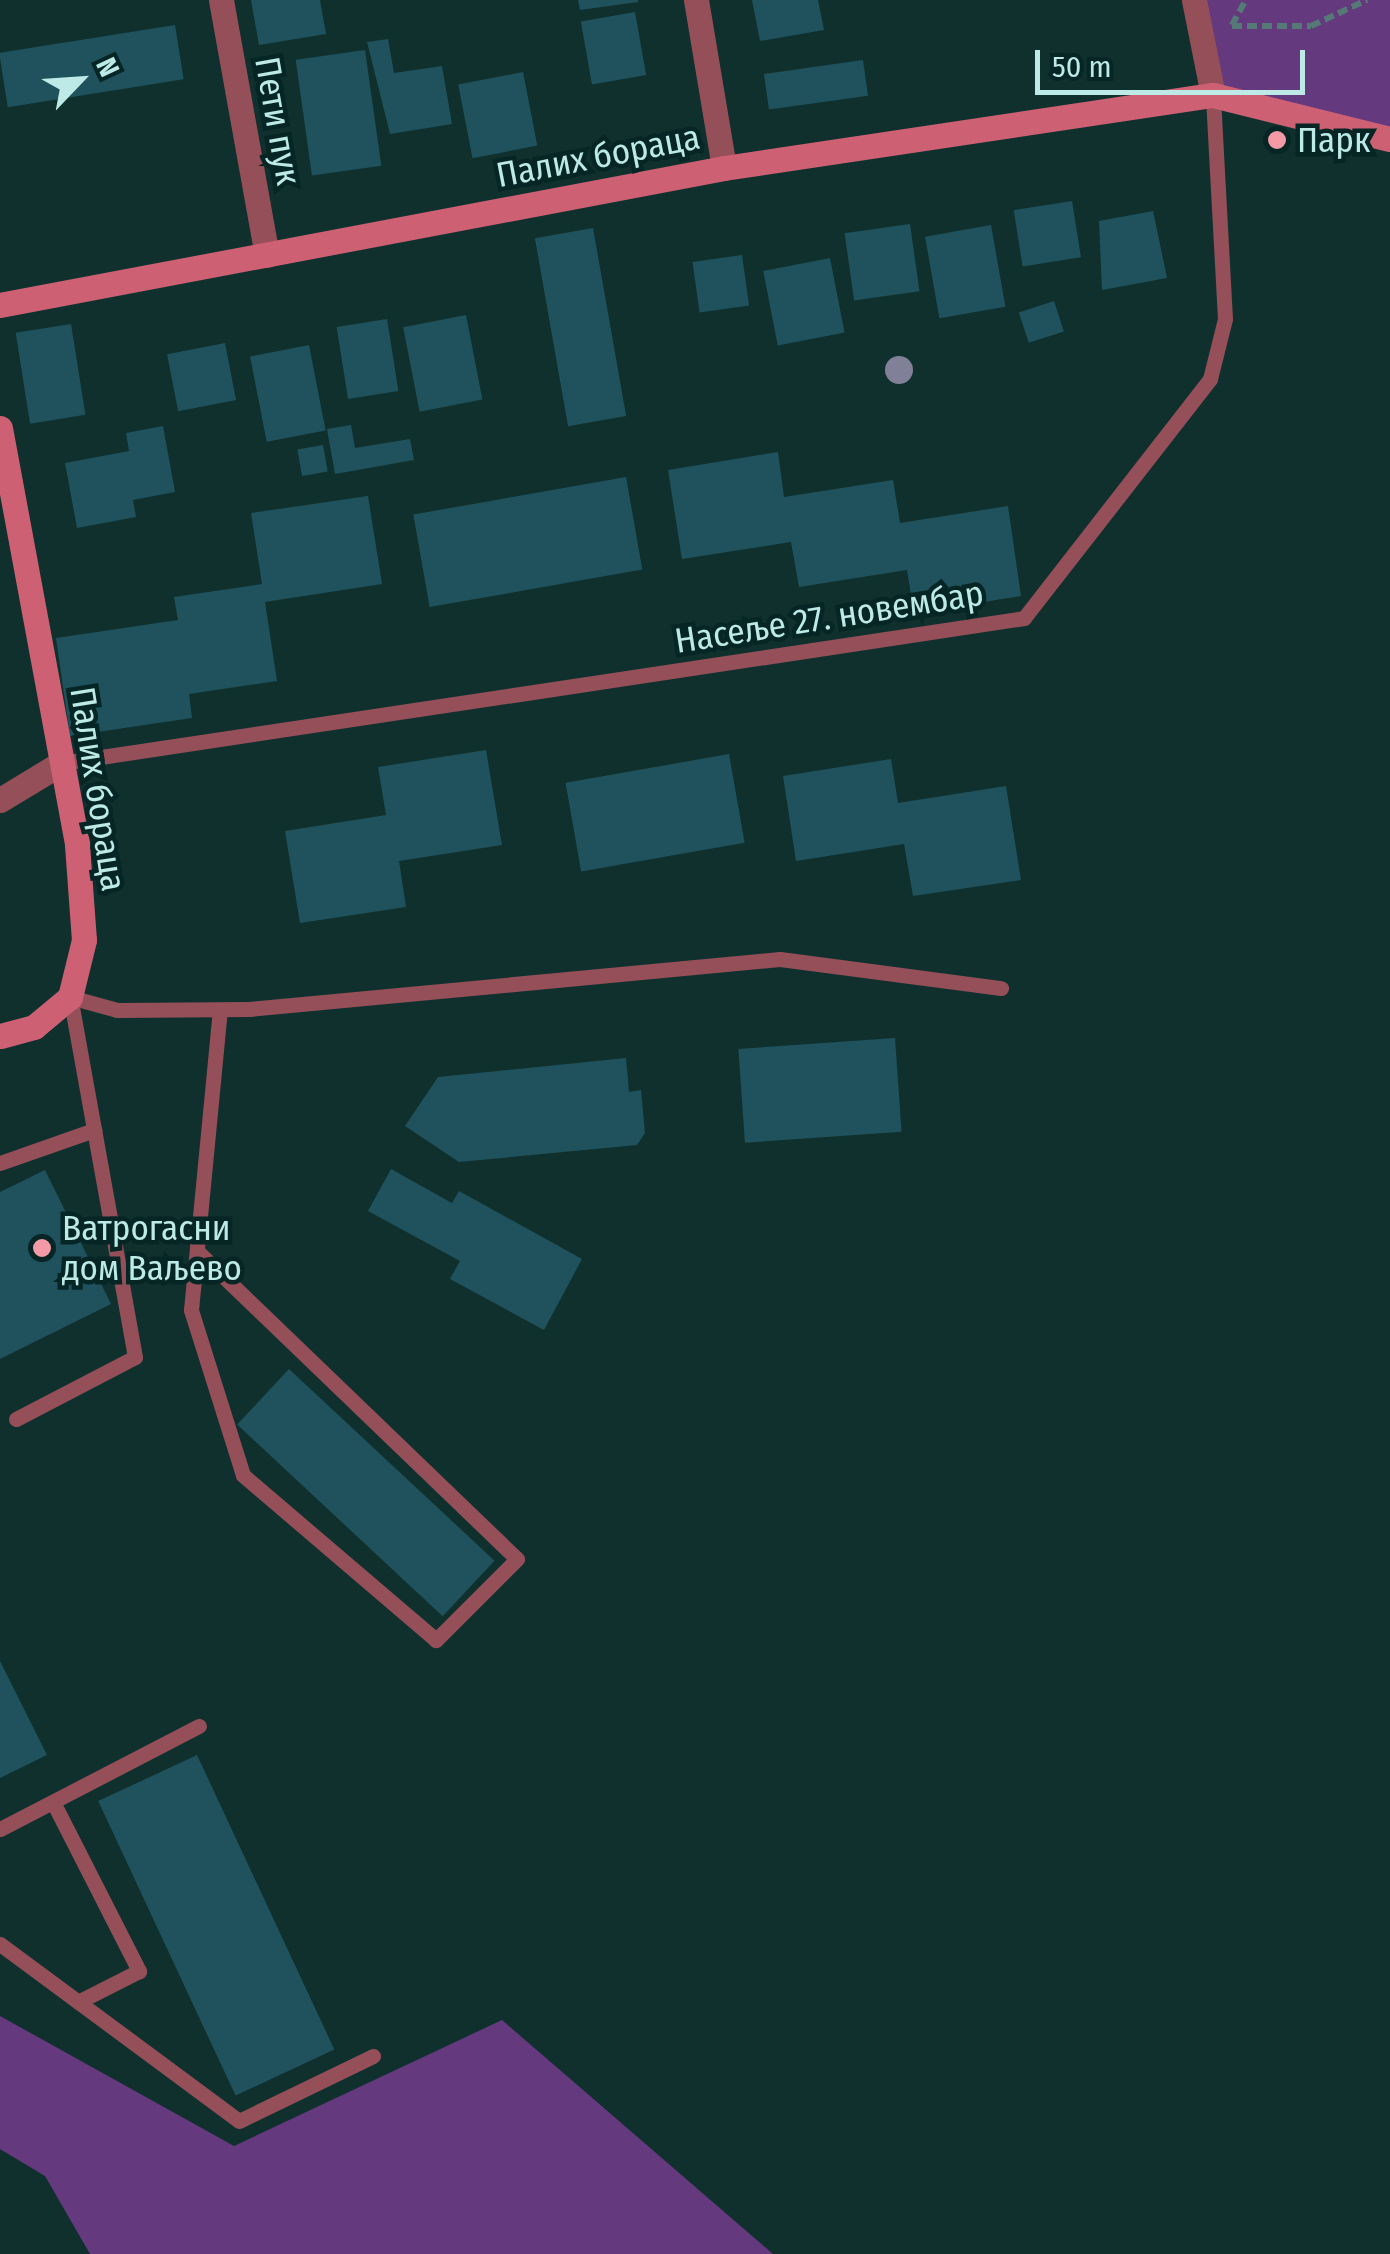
<!DOCTYPE html>
<html>
<head>
<meta charset="utf-8">
<style>
  body { margin:0 }
  #map { position:relative; width:1390px; height:2254px; overflow:hidden; background:#10302e; font-family:"Fira Sans Condensed",sans-serif }
  div>[style] { position:absolute }
  .green>* { inset:0; background:#64397e }
  .building>* { inset:0; background:#1f525c; transform-origin:0 0 }
  .path>* { height:6px; margin-top:-3px; transform-origin:0; background:repeating-linear-gradient(90deg,#547976 0 10px,transparent 0 15px) }
  .lane>* { height:15px; margin:-7.5px; padding:0 7.5px; transform-origin:7.5px; border-radius:7.5px; background:#944f59 }
  .street>* { height:25px; margin:-12.5px; padding:0 12.5px; transform-origin:12.5px; border-radius:12.5px; background:#944f59 }
  .secondary>* { height:25px; margin:-12.5px; padding:0 12.5px; transform-origin:12.5px; border-radius:12.5px; background:#ce6074 }
  .trees>* { width:28px; height:28px; margin:-14px; border-radius:50%; background:#818099 }
  .dots>* { width:28px; height:28px; translate:-50% -50%; box-sizing:border-box; border:5px solid #052625; border-radius:50% }
  span { translate:-50% -50%; white-space:nowrap; text-align:center; line-height:1.15; -webkit-text-stroke:9px #052625; paint-order:stroke }
  .street-label { font-size:35px; color:#bdeae7 }
  .poi-label { font-size:35px; color:#bdeae7 }
  .left { translate:0 -50%; text-align:left }
  .north { position:absolute; left:30px; top:30px; width:100px; height:100px; -webkit-text-stroke:8px #052625; paint-order:stroke; rotate:65deg; font-size:28px; font-weight:700; line-height:40px; text-align:center; color:#bdeae7 }
  .north::after { content:''; display:block; margin:auto; width:35px; height:45px; background:#bdeae7; clip-path:polygon(50% 0,100% 100%,50% 72%,0 100%) }
  .scale { position:absolute; left:1035px; top:50px; width:270px; height:45px; box-sizing:border-box; border:5px solid #bdeae7; border-top:0; padding-left:12px; font-size:30px; line-height:35px; white-space:nowrap; color:#bdeae7; -webkit-text-stroke:8px #052625; paint-order:stroke }
</style>
</head>
<body>
<div id="map">
  <div class="green">
    <i style="clip-path:polygon(1194px 0,1390px 0,1390px 139px,1213px 95px)"></i>
    <i style="clip-path:polygon(0 2016px,234px 2146px,502px 2020px,773px 2254px,90px 2254px,45px 2176px,0 2149px)"></i>
  </div>
  <div class="building">
    <i style="clip-path:polygon(251px 0,320px 0,326px 34px,259px 45px)"></i>
    <i style="clip-path:polygon(578px 0,638px 0,638px 2px,580px 10px)"></i>
    <i style="clip-path:polygon(752px 0,818px 0,824px 30px,760px 41px)"></i>
    <i style="left:635px;top:12px;width:64px;height:55px;rotate:80deg"></i>
    <i style="left:175px;top:25px;width:55px;height:178px;rotate:81deg"></i>
    <i style="clip-path:polygon(388px 39px,394px 73px,442px 66px,452px 124px,390px 134px,367px 42px)"></i>
    <i style="left:365px;top:50px;width:117px;height:70px;rotate:82deg"></i>
    <i style="left:863px;top:60px;width:36px;height:100px;rotate:82deg"></i>
    <i style="left:523px;top:72px;width:75px;height:66px;rotate:79deg"></i>
    <i style="left:1072px;top:201px;width:57px;height:59px;rotate:81deg"></i>
    <i style="clip-path:polygon(1153px 211px,1167px 278px,1102px 290px,1099px 221px)"></i>
    <i style="left:910px;top:224px;width:68px;height:66px;rotate:82deg"></i>
    <i style="left:991px;top:225px;width:83px;height:67px;rotate:80deg"></i>
    <i style="left:593px;top:228px;width:191px;height:59px;rotate:80deg"></i>
    <i style="left:742px;top:255px;width:51px;height:50px;rotate:82deg"></i>
    <i style="left:830px;top:258px;width:76px;height:68px;rotate:79deg"></i>
    <i style="left:1054px;top:301px;width:32px;height:37px;rotate:72deg"></i>
    <i style="left:466px;top:315px;width:86px;height:64px;rotate:79deg"></i>
    <i style="left:387px;top:319px;width:73px;height:51px;rotate:81deg"></i>
    <i style="left:71px;top:324px;width:92px;height:56px;rotate:81deg"></i>
    <i style="left:225px;top:343px;width:58px;height:59px;rotate:79deg"></i>
    <i style="left:309px;top:345px;width:87px;height:60px;rotate:79deg"></i>
    <i style="clip-path:polygon(351px 425px,355px 448px,410px 439px,414px 460px,335px 474px,327px 429px)"></i>
    <i style="clip-path:polygon(163px 426px,175px 492px,133px 500px,136px 517px,77px 528px,65px 463px,129px 451px,126px 433px)"></i>
    <i style="left:323px;top:445px;width:27px;height:26px;rotate:80deg"></i>
    <i style="clip-path:polygon(778px 452px,784px 497px,893px 480px,900px 523px,1008px 506px,1021px 596px,914px 613px,907px 570px,799px 587px,791px 542px,682px 559px,668px 470px)"></i>
    <i style="left:626px;top:477px;width:94px;height:216px;rotate:80deg"></i>
    <i style="clip-path:polygon(368px 496px,382px 584px,265px 602px,277px 681px,189px 694px,192px 718px,70px 736px,56px 638px,178px 620px,174px 597px,262px 584px,251px 513px)"></i>
    <i style="clip-path:polygon(486px 750px,502px 845px,399px 861px,406px 907px,300px 923px,285px 831px,386px 815px,378px 767px)"></i>
    <i style="left:729px;top:754px;width:90px;height:166px;rotate:80deg"></i>
    <i style="clip-path:polygon(891px 759px,898px 803px,1006px 786px,1021px 880px,913px 896px,904px 844px,796px 861px,783px 776px)"></i>
    <i style="left:895px;top:1038px;width:94px;height:157px;rotate:86deg"></i>
    <i style="clip-path:polygon(626px 1058px,629px 1092px,641px 1090px,645px 1133px,637px 1145px,459px 1162px,405px 1126px,438px 1077px)"></i>
    <i style="clip-path:polygon(391px 1169px,452px 1203px,459px 1191px,582px 1259px,544px 1330px,450px 1279px,460px 1261px,368px 1211px)"></i>
    <i style="clip-path:polygon(45px 1170px,111px 1304px,0 1359px,0 1192px)"></i>
    <i style="left:289px;top:1369px;width:281px;height:76px;rotate:43deg"></i>
    <i style="clip-path:polygon(0 1661px,47px 1755px,0 1778px)"></i>
    <i style="left:197px;top:1755px;width:325px;height:109px;rotate:65deg"></i>
  </div>
  <div class="path">
    <i style="left:1232px;top:25px;width:29px;rotate:-61deg"></i>
    <i style="left:1232px;top:26px;width:79px"></i>
    <i style="left:1311px;top:26px;width:62px;rotate:-24.9deg"></i>
  </div>
  <div class="lane">
    <i style="left:61px;top:763px;width:974px;rotate:-8.56deg"></i>
    <i style="left:1024px;top:618px;width:303px;rotate:-52.1deg"></i>
    <i style="left:1210px;top:379px;width:62px;rotate:-76deg"></i>
    <i style="left:1225px;top:319px;width:224px;rotate:-93.1deg"></i>
    <i style="left:0;top:1163px;width:100px;rotate:-19.3deg"></i>
    <i style="left:197px;top:1251px;width:444px;rotate:43.9deg"></i>
    <i style="left:517px;top:1559px;width:115px;rotate:135deg"></i>
    <i style="left:436px;top:1640px;width:254px;rotate:-139.5deg"></i>
    <i style="left:243px;top:1475px;width:173px;rotate:-107.5deg"></i>
    <i style="left:191px;top:1310px;width:301px;rotate:-84.5deg"></i>
    <i style="left:16px;top:1419px;width:134px;rotate:-27.5deg"></i>
    <i style="left:135px;top:1357px;width:366px;rotate:-100.2deg"></i>
    <i style="left:70px;top:997px;width:49px;rotate:15.5deg"></i>
    <i style="left:117px;top:1010px;width:132px;rotate:-0.4deg"></i>
    <i style="left:249px;top:1009px;width:533px;rotate:-5.38deg"></i>
    <i style="left:780px;top:959px;width:223px;rotate:7.5deg"></i>
    <i style="left:53px;top:1802px;width:190px;rotate:63deg"></i>
    <i style="left:139px;top:1971px;width:68px;rotate:153.1deg"></i>
    <i style="left:0;top:1829px;width:224px;rotate:-27.4deg"></i>
    <i style="left:0;top:1944px;width:297px;rotate:36.5deg"></i>
    <i style="left:239px;top:2121px;width:149px;rotate:-25.9deg"></i>
  </div>
  <div class="street">
    <i style="left:221px;top:0;width:259px;rotate:79.8deg"></i>
    <i style="left:696px;top:0;width:170px;rotate:80.5deg"></i>
    <i style="left:1194px;top:0;width:97px;rotate:78.7deg"></i>
    <i style="left:0;top:800px;width:71px;rotate:-31.2deg"></i>
  </div>
  <div class="secondary">
    <i style="left:0;top:305px;width:737px;rotate:-10.72deg"></i>
    <i style="left:724px;top:168px;width:494px;rotate:-8.5deg"></i>
    <i style="left:1213px;top:95px;width:182px;rotate:14deg"></i>
    <i style="left:0;top:428px;width:424px;rotate:79.5deg"></i>
    <i style="left:77px;top:845px;width:95px;rotate:85.8deg"></i>
    <i style="left:84px;top:940px;width:59px;rotate:103.8deg"></i>
    <i style="left:70px;top:997px;width:47px;rotate:140.2deg"></i>
    <i style="left:34px;top:1027px;width:35px;rotate:165deg"></i>
  </div>
  <div class="trees">
    <i style="left:899px;top:370px"></i>
  </div>
  <div class="dots">
    <i style="left:1277px;top:140px;background:#f49aa6"></i>
    <i style="left:42px;top:1248px;background:#f49aa6"></i>
  </div>
  <div class="street-label">
    <span style="left:278px;top:121px;rotate:80deg">Пети пук</span>
    <span style="left:598px;top:156px;rotate:-11deg">Палих бораца</span>
    <span style="left:829px;top:617px;rotate:-9deg">Насеље 27. новембар</span>
    <span style="left:98px;top:789px;rotate:81deg">Палих бораца</span>
  </div>
  <div class="poi-label">
    <span class="left" style="left:1297px;top:140px">Парк</span>
    <span class="left" style="left:62px;top:1248px">Ватрогасни<br>дом Ваљево</span>
  </div>
  <div class="north">N</div>
  <div class="scale">50 m</div>
</div>
</body>
</html>
